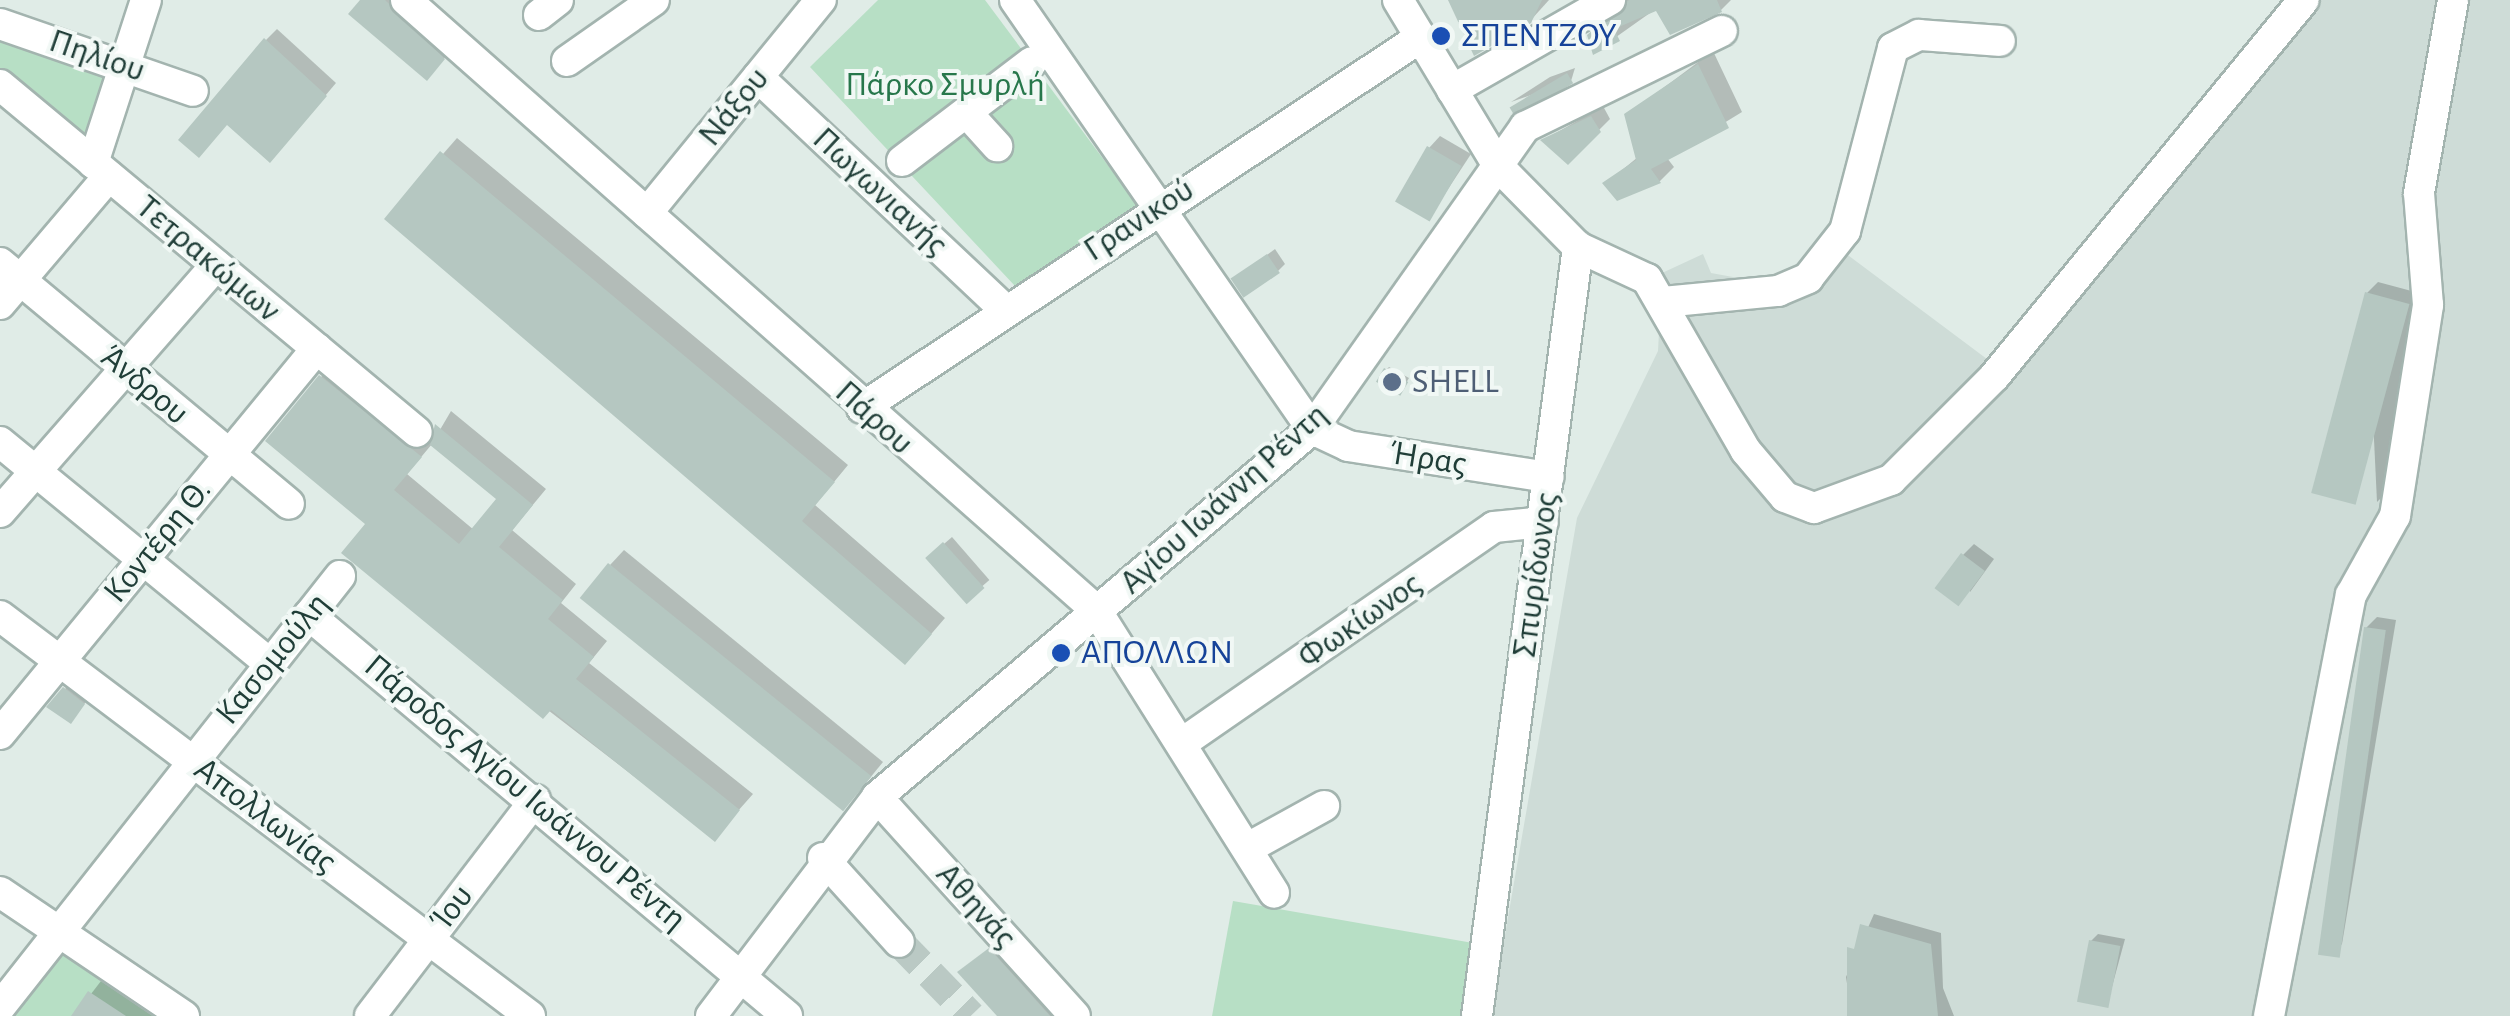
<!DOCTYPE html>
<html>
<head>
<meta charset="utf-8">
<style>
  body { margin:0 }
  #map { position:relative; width:2510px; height:1016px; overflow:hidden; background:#e0ece7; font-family:"Alegreya Sans",sans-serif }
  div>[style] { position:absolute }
  .built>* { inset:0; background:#cedcd7 }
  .green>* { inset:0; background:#b7dfc5 }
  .shadow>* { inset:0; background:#0003; transform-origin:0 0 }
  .building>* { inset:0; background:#b5c7c1; transform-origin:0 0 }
  .minor-tunnel>* { height:30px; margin-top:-15px; transform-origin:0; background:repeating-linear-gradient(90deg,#bac9c4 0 30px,transparent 0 45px) }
  .roads { filter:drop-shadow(2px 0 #a3b4af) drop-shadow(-2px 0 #a3b4af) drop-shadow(0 2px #a3b4af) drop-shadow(0 -2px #a3b4af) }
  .minor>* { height:30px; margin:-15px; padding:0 15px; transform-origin:15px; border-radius:15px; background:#fff }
  .dots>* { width:28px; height:28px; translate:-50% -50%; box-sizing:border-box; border:5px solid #f1f8f5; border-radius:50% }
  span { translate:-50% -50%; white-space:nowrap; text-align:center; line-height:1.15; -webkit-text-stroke:8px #f1f8f5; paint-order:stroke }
  .transit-label { font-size:35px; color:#164399 }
  .left { translate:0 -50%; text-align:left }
  .street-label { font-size:35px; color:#203e38 }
  .park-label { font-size:35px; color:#27774b }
  .service-label { font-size:35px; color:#4e5e75 }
</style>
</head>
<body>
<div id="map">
  <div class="built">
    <i style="clip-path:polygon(2288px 0,2510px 0,2510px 1016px,1491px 1016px,1577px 518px,1658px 351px,1662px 273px,1703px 254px,1711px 273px,1755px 281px,1806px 269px,1829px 241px,1995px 365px)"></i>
  </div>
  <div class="green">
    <i style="clip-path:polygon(878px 0,985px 0,1139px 207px,1015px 286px,810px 67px)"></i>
    <i style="clip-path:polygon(0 33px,112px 69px,89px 148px,0 74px)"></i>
    <i style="clip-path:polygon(1233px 901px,1473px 943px,1460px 1016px,1212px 1016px)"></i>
    <i style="clip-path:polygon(66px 944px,173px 1016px,10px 1016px)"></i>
  </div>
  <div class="shadow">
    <i style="clip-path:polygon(363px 0,405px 0,454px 47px,437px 66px)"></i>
    <i style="clip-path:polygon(1448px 0,1549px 0,1530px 21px)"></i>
    <i style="clip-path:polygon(1626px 0,1731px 0,1721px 10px,1657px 8px,1595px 52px)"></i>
    <i style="clip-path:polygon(277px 29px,336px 83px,281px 148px,266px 40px)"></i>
    <i style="clip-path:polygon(1713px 51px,1742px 112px,1667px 158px,1674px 167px,1660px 181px,1618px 198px,1605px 184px,1638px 157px,1627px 115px)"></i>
    <i style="clip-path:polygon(1575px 68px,1571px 81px,1511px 102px,1550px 77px)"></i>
    <i style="clip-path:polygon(1603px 106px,1610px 119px,1568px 161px,1544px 140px)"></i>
    <i style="clip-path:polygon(1440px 136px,1471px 154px,1429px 218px,1429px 148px)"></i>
    <i style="clip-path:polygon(457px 138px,848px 465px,815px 505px,945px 618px,920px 647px,387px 218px)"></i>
    <i style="clip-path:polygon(1275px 249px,1285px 264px,1278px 271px,1242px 273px)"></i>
    <i style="clip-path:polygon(2378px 282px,2419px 293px,2388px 491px,2377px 502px,2367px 293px)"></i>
    <i style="clip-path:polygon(evenodd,336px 362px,434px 440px,451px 411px,546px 489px,512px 530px,576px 584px,561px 603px,607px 641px,589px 663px,753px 794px,714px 838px,344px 553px,369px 523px,321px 377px,336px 362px,432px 444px,499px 499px,474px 530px,407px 474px,432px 444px)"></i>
    <i style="clip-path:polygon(1389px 367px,1409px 378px,1402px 390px,1386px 370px)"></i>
    <i style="left:952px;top:537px;width:57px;height:31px;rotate:49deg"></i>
    <i style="clip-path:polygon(1974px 544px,1994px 559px,1970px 592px,1963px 555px)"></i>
    <i style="clip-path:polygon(624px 550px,883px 762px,856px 795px,610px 565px)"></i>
    <i style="clip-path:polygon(2377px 617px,2396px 620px,2342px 944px,2331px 955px,2366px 628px)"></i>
    <i style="clip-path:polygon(72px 682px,90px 696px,77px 714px,65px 689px)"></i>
    <i style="clip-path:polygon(1874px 914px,1941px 933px,1943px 988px,1954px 1016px,1852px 1016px,1846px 977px)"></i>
    <i style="clip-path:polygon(2098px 934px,2125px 939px,2107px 1005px,2091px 941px)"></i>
    <i style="clip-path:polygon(1003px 937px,1076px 1016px,1000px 1016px,961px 972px)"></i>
    <i style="clip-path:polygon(101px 981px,153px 1016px,74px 1016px)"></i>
  </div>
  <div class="building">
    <i style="clip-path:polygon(360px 0,385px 0,445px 59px,427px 81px,348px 14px)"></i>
    <i style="clip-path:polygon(1448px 0,1542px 0,1531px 23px,1474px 56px)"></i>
    <i style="clip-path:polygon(1629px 0,1717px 0,1722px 12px,1670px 35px,1656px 11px,1614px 29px,1620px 41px,1593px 55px,1587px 35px)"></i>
    <i style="clip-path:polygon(264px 38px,327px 96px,270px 163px,227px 125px,199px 158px,178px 140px)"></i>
    <i style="clip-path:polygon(1698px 64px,1729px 128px,1651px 169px,1661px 183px,1617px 201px,1602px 183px,1636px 160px,1624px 114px)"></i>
    <i style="left:1567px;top:73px;width:12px;height:67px;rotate:59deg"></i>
    <i style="clip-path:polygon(1591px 116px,1601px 132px,1568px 165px,1540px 140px)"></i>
    <i style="left:1427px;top:146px;width:40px;height:64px;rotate:30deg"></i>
    <i style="clip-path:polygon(440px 151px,835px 482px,802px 521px,932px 634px,905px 665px,384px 219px)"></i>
    <i style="left:1267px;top:254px;width:23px;height:44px;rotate:56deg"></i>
    <i style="left:2365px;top:292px;width:46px;height:208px;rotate:15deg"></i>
    <i style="left:1384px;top:368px;width:28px;height:16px;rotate:30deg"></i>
    <i style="clip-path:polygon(319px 375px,422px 457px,394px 490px,459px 544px,496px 499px,430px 445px,435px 424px,533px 505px,499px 547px,563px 600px,548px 619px,594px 657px,576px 679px,740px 810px,715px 842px,551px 710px,543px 719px,341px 553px,365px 524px,265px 441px)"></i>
    <i style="left:943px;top:542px;width:62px;height:24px;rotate:48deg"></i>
    <i style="left:1961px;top:553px;width:30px;height:44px;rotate:37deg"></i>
    <i style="left:608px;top:563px;width:339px;height:45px;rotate:39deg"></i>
    <i style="left:2364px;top:627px;width:22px;height:331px;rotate:8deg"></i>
    <i style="clip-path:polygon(63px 687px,85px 704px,71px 724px,46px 707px)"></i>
    <i style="clip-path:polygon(1860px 924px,1931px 944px,1938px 1016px,1847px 1016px,1847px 947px,1854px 949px)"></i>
    <i style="left:2089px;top:940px;width:32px;height:63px;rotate:11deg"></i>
    <i style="clip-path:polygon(989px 948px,1050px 1016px,997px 1016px,957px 972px)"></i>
    <i style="clip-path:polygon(88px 991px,126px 1016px,71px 1016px)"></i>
  </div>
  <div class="minor-tunnel">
    <i style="left:899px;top:942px;width:103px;rotate:45.8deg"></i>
  </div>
  <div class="roads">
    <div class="minor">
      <i style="left:406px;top:0;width:921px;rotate:41.48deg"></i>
      <i style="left:1096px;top:610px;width:334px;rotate:57.8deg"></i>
      <i style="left:1015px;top:0;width:522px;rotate:55.3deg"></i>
      <i style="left:1312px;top:429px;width:40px;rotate:25deg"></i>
      <i style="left:1348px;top:446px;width:203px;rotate:8.8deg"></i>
      <i style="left:1398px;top:0;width:194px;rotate:58.9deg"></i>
      <i style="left:1498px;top:166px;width:114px;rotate:45.4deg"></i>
      <i style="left:1578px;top:247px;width:76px;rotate:24.9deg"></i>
      <i style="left:1647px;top:279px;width:198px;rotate:60.1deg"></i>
      <i style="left:1746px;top:451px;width:60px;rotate:49.7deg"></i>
      <i style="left:1785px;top:497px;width:31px;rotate:21deg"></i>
      <i style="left:1814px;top:508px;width:82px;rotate:-20deg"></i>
      <i style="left:1891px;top:480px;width:146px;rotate:-45deg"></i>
      <i style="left:1994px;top:377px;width:488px;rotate:-50.6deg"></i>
      <i style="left:539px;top:15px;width:24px;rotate:-38deg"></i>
      <i style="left:0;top:24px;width:204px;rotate:19.1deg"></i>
      <i style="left:567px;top:61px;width:106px;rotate:-35deg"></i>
      <i style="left:758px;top:77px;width:335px;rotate:43.3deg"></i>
      <i style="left:0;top:85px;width:542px;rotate:39.77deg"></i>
      <i style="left:1452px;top:90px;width:182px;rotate:-29.7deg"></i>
      <i style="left:967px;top:113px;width:45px;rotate:47.7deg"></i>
      <i style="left:902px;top:161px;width:163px;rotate:-37.3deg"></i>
      <i style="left:93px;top:163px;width:171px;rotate:-72deg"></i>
      <i style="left:647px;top:213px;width:275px;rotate:-50.8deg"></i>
      <i style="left:0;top:263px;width:376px;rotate:39.8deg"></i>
      <i style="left:1663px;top:302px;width:116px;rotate:-5.5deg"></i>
      <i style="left:1778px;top:291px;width:33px;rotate:-23deg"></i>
      <i style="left:1808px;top:278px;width:60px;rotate:-51.8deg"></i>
      <i style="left:1845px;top:231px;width:189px;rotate:-75.3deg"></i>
      <i style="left:1893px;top:48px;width:29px;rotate:-27deg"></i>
      <i style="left:1919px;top:35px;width:81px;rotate:4.2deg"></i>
      <i style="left:0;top:304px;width:168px;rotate:-49.6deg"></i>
      <i style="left:862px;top:408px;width:671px;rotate:-33.57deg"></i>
      <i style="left:0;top:442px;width:348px;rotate:39.4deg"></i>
      <i style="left:0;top:512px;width:328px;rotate:-48.8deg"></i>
      <i style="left:309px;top:615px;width:624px;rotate:39.99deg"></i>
      <i style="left:0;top:616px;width:664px;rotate:37.04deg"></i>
      <i style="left:0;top:734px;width:499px;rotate:-50.6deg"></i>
      <i style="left:1185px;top:741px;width:376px;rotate:-34.7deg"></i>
      <i style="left:1494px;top:527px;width:49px;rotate:-5.8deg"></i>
      <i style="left:877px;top:797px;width:295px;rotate:47.9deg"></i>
      <i style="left:1248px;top:848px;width:87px;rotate:-28.9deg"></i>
      <i style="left:823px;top:858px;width:113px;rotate:47.9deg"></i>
      <i style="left:0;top:892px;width:222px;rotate:34deg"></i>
      <i style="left:0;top:1007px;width:549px;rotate:-51.73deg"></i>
      <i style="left:370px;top:1016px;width:272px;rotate:-52.6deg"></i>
      <i style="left:711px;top:1016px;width:275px;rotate:-52.8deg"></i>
      <i style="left:877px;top:797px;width:570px;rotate:-40.23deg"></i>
      <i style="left:1312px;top:429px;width:370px;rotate:-54.8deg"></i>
      <i style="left:1525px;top:127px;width:219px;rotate:-26deg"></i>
      <i style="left:1477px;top:1016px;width:776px;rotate:-82.52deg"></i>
      <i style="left:2269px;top:1016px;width:429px;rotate:-79deg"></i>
      <i style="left:2351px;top:595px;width:90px;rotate:-60.9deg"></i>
      <i style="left:2395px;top:516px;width:214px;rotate:-81.1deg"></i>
      <i style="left:2428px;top:305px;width:112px;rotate:-94.6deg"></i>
      <i style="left:2419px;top:193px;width:196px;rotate:-80deg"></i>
    </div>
  </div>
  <div class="dots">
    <i style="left:1441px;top:36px;background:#1a4fb4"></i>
    <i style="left:1392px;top:382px;background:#5c6f8a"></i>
    <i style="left:1061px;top:653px;background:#1a4fb4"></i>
  </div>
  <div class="transit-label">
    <span class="left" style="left:1461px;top:36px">ΣΠΕΝΤΖΟΥ</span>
    <span class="left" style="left:1081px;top:653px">ΑΠΟΛΛΩΝ</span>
  </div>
  <div class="street-label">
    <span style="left:97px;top:56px;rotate:19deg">Πηλίου</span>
    <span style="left:734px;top:107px;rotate:-51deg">Νάξου</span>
    <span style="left:880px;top:192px;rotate:43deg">Πωγωνιανής</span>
    <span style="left:1139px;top:220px;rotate:-33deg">Γρανικού</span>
    <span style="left:208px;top:259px;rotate:40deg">Τετρακώμων</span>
    <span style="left:144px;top:385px;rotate:40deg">Άνδρου</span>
    <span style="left:874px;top:418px;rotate:42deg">Πάρου</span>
    <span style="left:1428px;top:459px;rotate:9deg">Ήρας</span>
    <span style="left:1224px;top:499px;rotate:-42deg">Αγίου Ιωάννη Ρέντη</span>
    <span style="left:158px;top:541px;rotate:-51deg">Κοντέρη Θ.</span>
    <span style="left:1536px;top:575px;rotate:-82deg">Σπυρίδωνος</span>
    <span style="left:1360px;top:621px;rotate:-35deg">Φωκίωνος</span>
    <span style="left:273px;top:659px;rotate:-51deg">Κασομούλη</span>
    <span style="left:525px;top:793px;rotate:40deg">Πάροδος Αγίου Ιωάννου Ρέντη</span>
    <span style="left:265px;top:816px;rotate:37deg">Απολλωνίας</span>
    <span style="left:976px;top:906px;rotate:48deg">Αθηνάς</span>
    <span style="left:452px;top:908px;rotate:-53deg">Ίου</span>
  </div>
  <div class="park-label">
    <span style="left:945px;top:85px">Πάρκο Σµυρλή</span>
  </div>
  <div class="service-label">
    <span class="left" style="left:1412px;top:382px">SHELL</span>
  </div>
</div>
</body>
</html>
